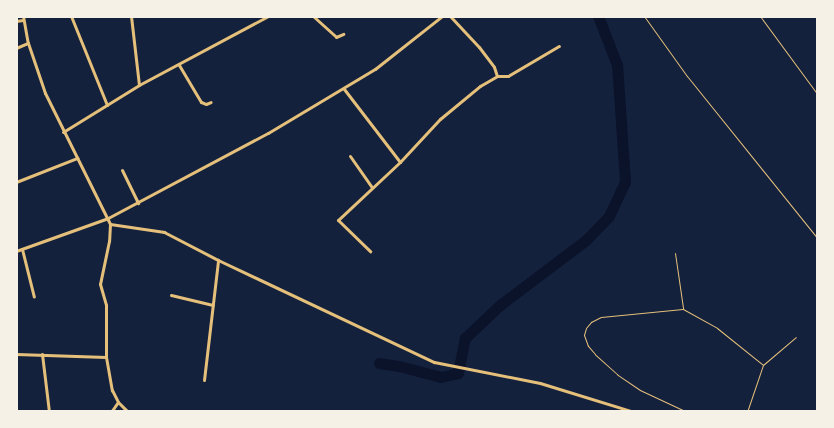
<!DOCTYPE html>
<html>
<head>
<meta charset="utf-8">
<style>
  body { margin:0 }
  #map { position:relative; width:834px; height:428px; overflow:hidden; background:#14213d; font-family:Bitter,serif }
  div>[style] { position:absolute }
  .river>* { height:11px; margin:-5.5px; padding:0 5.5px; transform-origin:5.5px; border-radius:5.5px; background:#0b132b }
  .service>* { height:1px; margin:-0.5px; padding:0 0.5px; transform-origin:0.5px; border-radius:0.5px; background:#e5c07b }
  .minor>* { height:3px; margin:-1.5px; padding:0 1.5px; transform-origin:1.5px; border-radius:1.5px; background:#e5c07b }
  span { translate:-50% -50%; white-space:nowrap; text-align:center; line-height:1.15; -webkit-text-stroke:4px #f6f1e7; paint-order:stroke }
  .frame { position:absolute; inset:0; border:18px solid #f6f1e7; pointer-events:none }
</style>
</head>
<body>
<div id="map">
  <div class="river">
    <i style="left:379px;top:363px;width:20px;rotate:9deg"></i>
    <i style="left:399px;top:366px;width:43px;rotate:14.7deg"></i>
    <i style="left:441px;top:377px;width:17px;rotate:-13deg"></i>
    <i style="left:458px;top:373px;width:36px;rotate:-79deg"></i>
    <i style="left:465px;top:338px;width:48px;rotate:-43.3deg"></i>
    <i style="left:500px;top:305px;width:108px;rotate:-37.1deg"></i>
    <i style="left:586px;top:240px;width:33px;rotate:-46deg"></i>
    <i style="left:609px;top:216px;width:38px;rotate:-65deg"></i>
    <i style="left:625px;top:181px;width:116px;rotate:-93.9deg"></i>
    <i style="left:617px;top:65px;width:53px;rotate:-111.2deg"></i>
  </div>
  <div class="service">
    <i style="left:644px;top:16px;width:74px;rotate:54.4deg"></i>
    <i style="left:687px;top:76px;width:209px;rotate:51.2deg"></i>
    <i style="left:760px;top:16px;width:98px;rotate:53.7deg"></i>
    <i style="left:675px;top:253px;width:56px;rotate:81.7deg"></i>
    <i style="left:687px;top:412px;width:52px;rotate:-154.9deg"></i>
    <i style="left:640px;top:390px;width:27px;rotate:-146deg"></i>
    <i style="left:618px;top:375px;width:31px;rotate:-138deg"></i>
    <i style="left:595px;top:354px;width:11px;rotate:-131deg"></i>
    <i style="left:588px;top:346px;width:12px;rotate:-110deg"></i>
    <i style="left:584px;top:335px;width:7px;rotate:-74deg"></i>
    <i style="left:586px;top:328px;width:8px;rotate:-50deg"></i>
    <i style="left:591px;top:322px;width:11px;rotate:-27deg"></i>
    <i style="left:601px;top:317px;width:82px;rotate:-5.6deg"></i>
    <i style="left:683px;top:309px;width:39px;rotate:29deg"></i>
    <i style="left:717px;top:328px;width:59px;rotate:38.8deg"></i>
    <i style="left:747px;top:412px;width:50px;rotate:-71.2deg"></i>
    <i style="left:763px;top:365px;width:43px;rotate:-40.3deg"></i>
  </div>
  <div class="minor">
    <i style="left:23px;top:16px;width:27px;rotate:80deg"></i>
    <i style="left:28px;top:43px;width:53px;rotate:71.2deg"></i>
    <i style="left:45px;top:93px;width:146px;rotate:63.6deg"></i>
    <i style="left:110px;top:224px;width:17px;rotate:93deg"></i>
    <i style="left:109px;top:241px;width:44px;rotate:101.8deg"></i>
    <i style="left:100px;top:284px;width:22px;rotate:74deg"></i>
    <i style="left:106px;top:305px;width:52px;rotate:90deg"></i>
    <i style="left:106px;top:357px;width:34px;rotate:80deg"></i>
    <i style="left:112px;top:390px;width:13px;rotate:63deg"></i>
    <i style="left:118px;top:402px;width:14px;rotate:45deg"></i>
    <i style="left:71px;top:16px;width:96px;rotate:68deg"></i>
    <i style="left:131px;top:16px;width:69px;rotate:83.4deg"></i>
    <i style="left:313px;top:16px;width:31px;rotate:42deg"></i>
    <i style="left:336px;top:37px;width:8px;rotate:-23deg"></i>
    <i style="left:450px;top:16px;width:42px;rotate:46.9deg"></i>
    <i style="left:479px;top:47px;width:25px;rotate:53deg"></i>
    <i style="left:494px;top:67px;width:9px;rotate:72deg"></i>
    <i style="left:16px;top:21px;width:7px;rotate:-8deg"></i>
    <i style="left:16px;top:48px;width:13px;rotate:-23deg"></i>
    <i style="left:179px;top:65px;width:43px;rotate:59.3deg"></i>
    <i style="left:201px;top:102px;width:5px;rotate:22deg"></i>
    <i style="left:206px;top:104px;width:5px;rotate:-22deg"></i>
    <i style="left:344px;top:89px;width:92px;rotate:52.5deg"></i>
    <i style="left:400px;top:162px;width:85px;rotate:136.9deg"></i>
    <i style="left:338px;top:220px;width:45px;rotate:44.1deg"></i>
    <i style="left:63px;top:132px;width:89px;rotate:-31.7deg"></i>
    <i style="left:139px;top:85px;width:146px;rotate:-28.1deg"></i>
    <i style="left:350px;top:156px;width:38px;rotate:55deg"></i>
    <i style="left:400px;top:162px;width:59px;rotate:-47.1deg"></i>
    <i style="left:440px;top:119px;width:52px;rotate:-39.5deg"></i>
    <i style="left:480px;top:86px;width:20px;rotate:-30deg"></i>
    <i style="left:497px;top:76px;width:11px"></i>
    <i style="left:508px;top:76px;width:59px;rotate:-30.5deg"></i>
    <i style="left:122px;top:170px;width:37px;rotate:64deg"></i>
    <i style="left:16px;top:182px;width:66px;rotate:-21.5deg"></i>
    <i style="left:110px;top:224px;width:55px;rotate:8.4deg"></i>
    <i style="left:164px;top:232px;width:61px;rotate:27.4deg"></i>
    <i style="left:218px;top:260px;width:239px;rotate:25.3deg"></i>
    <i style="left:434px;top:362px;width:108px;rotate:11.2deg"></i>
    <i style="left:540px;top:383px;width:98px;rotate:17.1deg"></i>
    <i style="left:22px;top:249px;width:49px;rotate:76deg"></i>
    <i style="left:16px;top:251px;width:98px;rotate:-19.7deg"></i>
    <i style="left:108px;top:218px;width:181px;rotate:-28deg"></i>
    <i style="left:268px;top:133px;width:125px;rotate:-30.9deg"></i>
    <i style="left:375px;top:69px;width:85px;rotate:-38.3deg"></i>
    <i style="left:171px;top:295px;width:43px;rotate:13.4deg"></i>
    <i style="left:16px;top:354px;width:90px;rotate:1.9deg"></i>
    <i style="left:42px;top:354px;width:58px;rotate:83.1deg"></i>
    <i style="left:204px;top:380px;width:121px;rotate:-83.3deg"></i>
    <i style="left:111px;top:412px;width:12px;rotate:-55deg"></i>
  </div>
  <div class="frame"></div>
</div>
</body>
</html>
